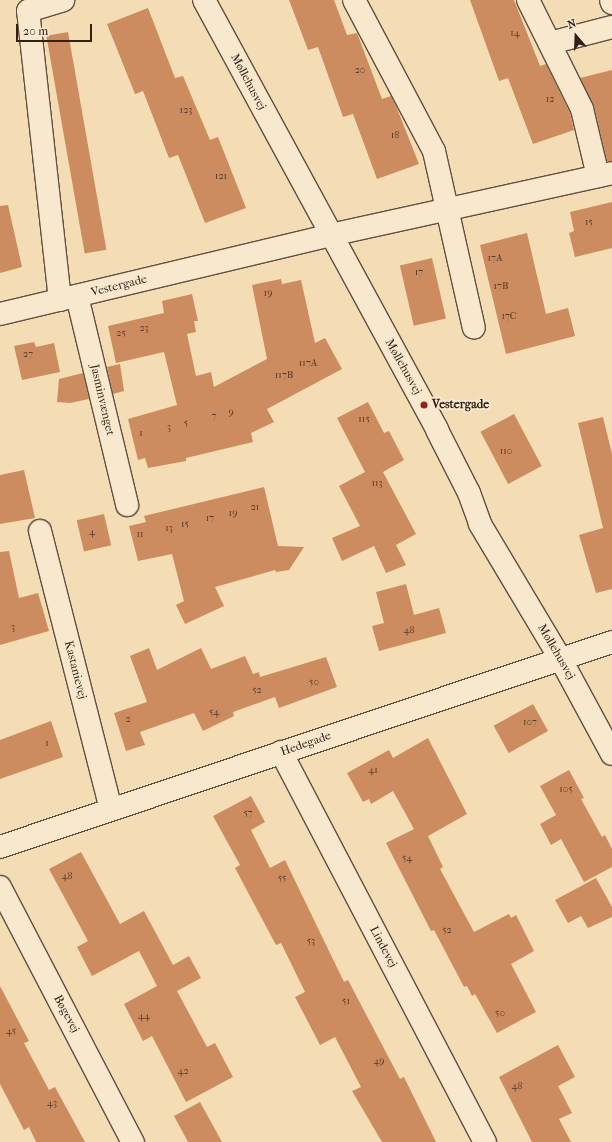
<!DOCTYPE html>
<html>
<head>
<meta charset="utf-8">
<style>
  body { margin:0 }
  #map { position:relative; width:612px; height:1142px; overflow:hidden; background:#f4ddb4; font-family:"IM FELL French Canon",serif }
  div>[style] { position:absolute }
  .building>* { inset:0; background:#cc8c5f; transform-origin:0 0 }
  .roads { filter:drop-shadow(1px 0 #624f40) drop-shadow(-1px 0 #624f40) drop-shadow(0 1px #624f40) drop-shadow(0 -1px #624f40) }
  .minor>* { height:22px; margin:-11px; padding:0 11px; transform-origin:11px; border-radius:11px; background:#f8e9ce }
  .dots>* { width:11px; height:11px; translate:-50% -50%; box-sizing:border-box; border:2px solid #f8e9ce; border-radius:50% }
  span { translate:-50% -50%; white-space:nowrap; text-align:center; line-height:1.15; -webkit-text-stroke:4px #f8e9ce; paint-order:stroke }
  .number-label { font-size:10px; color:#583b2a }
  .number-label span { -webkit-text-stroke-width:0 }
  .street-label { font-size:12px; color:#322019 }
  .poi-label { font-size:12px; color:#322019; font-weight:700 }
  .left { translate:0 -50%; text-align:left }
  .north { position:absolute; left:556px; top:16px; width:40px; height:40px; -webkit-text-stroke:3px #f8e9ce; paint-order:stroke; rotate:341deg; font-size:11px; font-weight:700; line-height:16px; text-align:center; color:#322019 }
  .north::after { content:''; display:block; margin:auto; width:14px; height:18px; background:#322019; clip-path:polygon(50% 0,100% 100%,50% 72%,0 100%) }
  .scale { position:absolute; left:16px; top:24px; width:76px; height:18px; box-sizing:border-box; border:2px solid #322019; border-top:0; padding-left:5px; font-size:12px; line-height:14px; white-space:nowrap; color:#322019; -webkit-text-stroke:3px #f8e9ce; paint-order:stroke }
</style>
</head>
<body>
<div id="map">
  <div class="building">
    <i style="clip-path:polygon(289px 0,334px 0,347px 35px,357px 33px,382px 99px,391px 96px,396px 106px,419px 164px,377px 179px,353px 114px,343px 117px,318px 47px,308px 50px)"></i>
    <i style="clip-path:polygon(470px 0,514px 0,540px 66px,546px 64px,570px 113px,574px 130px,533px 144px,508px 78px,499px 81px)"></i>
    <i style="clip-path:polygon(148px 8px,175px 78px,183px 76px,210px 140px,218px 137px,246px 208px,205px 223px,178px 155px,169px 158px,143px 91px,135px 94px,107px 24px)"></i>
    <i style="left:68px;top:32px;width:221px;height:22px;rotate:80deg"></i>
    <i style="clip-path:polygon(612px 70px,612px 161px,607px 161px,594px 106px,580px 78px)"></i>
    <i style="clip-path:polygon(612px 202px,612px 248px,575px 257px,569px 233px,574px 231px,570px 212px)"></i>
    <i style="clip-path:polygon(8px 205px,22px 267px,0 273px,0 206px)"></i>
    <i style="clip-path:polygon(527px 233px,546px 314px,568px 308px,575px 336px,506px 354px,480px 245px)"></i>
    <i style="left:432px;top:258px;width:62px;height:33px;rotate:77deg"></i>
    <i style="clip-path:polygon(281px 279px,282px 284px,301px 280px,315px 343px,325px 338px,342px 369px,267px 409px,274px 422px,251px 433px,253px 442px,186px 458px,186px 461px,148px 468px,145px 458px,138px 460px,128px 419px,177px 405px,164px 352px,116px 363px,108px 326px,164px 313px,162px 301px,192px 294px,198px 321px,194px 321px,196px 332px,187px 334px,196px 376px,211px 372px,214px 387px,267px 359px,252px 285px)"></i>
    <i style="clip-path:polygon(34px 342px,36px 347px,54px 343px,60px 372px,22px 380px,14px 346px)"></i>
    <i style="clip-path:polygon(120px 364px,124px 391px,113px 394px,107px 367px)"></i>
    <i style="clip-path:polygon(83px 373px,89px 399px,70px 403px,57px 402px,59px 379px)"></i>
    <i style="clip-path:polygon(368px 402px,384px 433px,389px 431px,404px 460px,383px 472px,416px 534px,396px 545px,406px 565px,386px 573px,374px 546px,342px 561px,332px 538px,360px 526px,339px 486px,365px 472px,337px 418px)"></i>
    <i style="left:514px;top:414px;width:59px;height:38px;rotate:62deg"></i>
    <i style="clip-path:polygon(603px 417px,612px 454px,612px 589px,596px 593px,579px 535px,603px 528px,578px 423px)"></i>
    <i style="clip-path:polygon(24px 470px,35px 518px,0 524px,0 475px)"></i>
    <i style="clip-path:polygon(264px 487px,278px 546px,304px 547px,289px 570px,276px 572px,275px 570px,215px 587px,224px 606px,185px 624px,176px 605px,184px 601px,172px 554px,138px 561px,129px 526px,146px 522px,144px 516px)"></i>
    <i style="left:104px;top:514px;width:32px;height:28px;rotate:77deg"></i>
    <i style="clip-path:polygon(9px 551px,19px 598px,38px 593px,49px 631px,0 645px,0 552px)"></i>
    <i style="clip-path:polygon(406px 584px,414px 615px,439px 608px,446px 633px,379px 651px,372px 626px,384px 623px,376px 592px)"></i>
    <i style="clip-path:polygon(149px 648px,157px 670px,201px 648px,211px 669px,245px 656px,253px 674px,259px 672px,260px 677px,326px 657px,337px 687px,279px 708px,275px 697px,233px 712px,234px 716px,203px 731px,194px 713px,140px 732px,145px 745px,126px 751px,114px 713px,147px 702px,130px 656px)"></i>
    <i style="left:533px;top:704px;width:31px;height:45px;rotate:61deg"></i>
    <i style="clip-path:polygon(51px 721px,63px 757px,0 779px,0 740px)"></i>
    <i style="clip-path:polygon(428px 738px,467px 814px,428px 836px,443px 867px,440px 869px,474px 932px,509px 914px,511px 918px,516px 915px,534px 951px,511px 964px,536px 1012px,497px 1033px,475px 994px,472px 996px,467px 986px,464px 987px,434px 930px,431px 931px,386px 843px,414px 829px,393px 791px,371px 804px,369px 799px,363px 802px,347px 773px,389px 750px,393px 758px)"></i>
    <i style="clip-path:polygon(569px 770px,584px 798px,581px 799px,602px 837px,605px 835px,612px 849px,612px 867px,584px 882px,561px 839px,551px 845px,540px 824px,556px 815px,540px 786px)"></i>
    <i style="clip-path:polygon(251px 796px,265px 822px,251px 830px,270px 868px,285px 860px,344px 982px,348px 980px,400px 1079px,404px 1077px,436px 1142px,382px 1142px,352px 1091px,361px 1087px,335px 1037px,320px 1045px,295px 997px,305px 992px,281px 943px,276px 945px,235px 868px,240px 865px,213px 816px)"></i>
    <i style="clip-path:polygon(81px 852px,120px 924px,144px 911px,173px 965px,189px 956px,201px 978px,177px 991px,207px 1047px,215px 1043px,233px 1077px,186px 1102px,152px 1036px,143px 1041px,124px 1004px,157px 986px,139px 951px,92px 976px,77px 947px,88px 941px,49px 869px)"></i>
    <i style="clip-path:polygon(596px 878px,612px 907px,612px 917px,588px 928px,581px 916px,568px 923px,555px 900px)"></i>
    <i style="clip-path:polygon(0 986px,29px 1041px,24px 1043px,49px 1090px,55px 1087px,85px 1142px,36px 1142px,29px 1127px,24px 1130px,0 1084px)"></i>
    <i style="clip-path:polygon(558px 1045px,575px 1077px,558px 1086px,572px 1113px,559px 1119px,571px 1142px,532px 1142px,499px 1077px)"></i>
    <i style="clip-path:polygon(200px 1102px,222px 1142px,188px 1142px,174px 1116px)"></i>
  </div>
  <div class="roads">
    <div class="minor">
      <i style="left:204px;top:0;width:489px;rotate:61.5deg"></i>
      <i style="left:437px;top:430px;width:71px;rotate:63.1deg"></i>
      <i style="left:469px;top:493px;width:33px;rotate:70deg"></i>
      <i style="left:480px;top:524px;width:156px;rotate:59.2deg"></i>
      <i style="left:560px;top:658px;width:109px;rotate:61.6deg"></i>
      <i style="left:354px;top:0;width:171px;rotate:62.1deg"></i>
      <i style="left:434px;top:151px;width:181px;rotate:77.3deg"></i>
      <i style="left:528px;top:0;width:122px;rotate:63.6deg"></i>
      <i style="left:582px;top:109px;width:69px;rotate:76.6deg"></i>
      <i style="left:611px;top:0;width:3px;rotate:72deg"></i>
      <i style="left:550px;top:43px;width:64px;rotate:-14.5deg"></i>
      <i style="left:77px;top:296px;width:215px;rotate:76.5deg"></i>
      <i style="left:60px;top:300px;width:291px;rotate:-96.3deg"></i>
      <i style="left:28px;top:11px;width:37px;rotate:-17deg"></i>
      <i style="left:0;top:314px;width:340px;rotate:-13.4deg"></i>
      <i style="left:331px;top:235px;width:288px;rotate:-12.4deg"></i>
      <i style="left:40px;top:531px;width:287px;rotate:75.7deg"></i>
      <i style="left:281px;top:752px;width:440px;rotate:62.4deg"></i>
      <i style="left:0;top:847px;width:645px;rotate:-18.52deg"></i>
      <i style="left:0;top:887px;width:288px;rotate:62.5deg"></i>
    </div>
  </div>
  <div class="dots">
    <i style="left:424px;top:405px;background:#8f2418"></i>
  </div>
  <div class="number-label">
    <span style="left:515px;top:34px">14</span>
    <span style="left:360px;top:71px">20</span>
    <span style="left:550px;top:100px">12</span>
    <span style="left:186px;top:111px">123</span>
    <span style="left:395px;top:136px">18</span>
    <span style="left:221px;top:177px">121</span>
    <span style="left:589px;top:223px">15</span>
    <span style="left:495px;top:259px">17A</span>
    <span style="left:419px;top:273px">17</span>
    <span style="left:501px;top:287px">17B</span>
    <span style="left:268px;top:294px">19</span>
    <span style="left:509px;top:317px">17C</span>
    <span style="left:144px;top:329px">23</span>
    <span style="left:121px;top:334px">25</span>
    <span style="left:28px;top:355px">27</span>
    <span style="left:308px;top:364px">117A</span>
    <span style="left:284px;top:376px">117B</span>
    <span style="left:231px;top:413px">9</span>
    <span style="left:214px;top:417px">7</span>
    <span style="left:364px;top:420px">115</span>
    <span style="left:186px;top:424px">5</span>
    <span style="left:169px;top:428px">3</span>
    <span style="left:141px;top:434px">1</span>
    <span style="left:506px;top:452px">110</span>
    <span style="left:377px;top:484px">113</span>
    <span style="left:255px;top:508px">21</span>
    <span style="left:233px;top:514px">19</span>
    <span style="left:210px;top:519px">17</span>
    <span style="left:185px;top:525px">15</span>
    <span style="left:169px;top:529px">13</span>
    <span style="left:92px;top:533px">4</span>
    <span style="left:140px;top:535px">11</span>
    <span style="left:13px;top:628px">3</span>
    <span style="left:409px;top:631px">48</span>
    <span style="left:314px;top:683px">50</span>
    <span style="left:257px;top:691px">52</span>
    <span style="left:214px;top:713px">54</span>
    <span style="left:128px;top:720px">2</span>
    <span style="left:530px;top:723px">107</span>
    <span style="left:47px;top:744px">1</span>
    <span style="left:373px;top:771px">41</span>
    <span style="left:566px;top:790px">105</span>
    <span style="left:248px;top:814px">57</span>
    <span style="left:407px;top:859px">54</span>
    <span style="left:67px;top:877px">48</span>
    <span style="left:282px;top:879px">55</span>
    <span style="left:447px;top:931px">52</span>
    <span style="left:311px;top:942px">53</span>
    <span style="left:346px;top:1002px">51</span>
    <span style="left:500px;top:1014px">50</span>
    <span style="left:144px;top:1017px">44</span>
    <span style="left:11px;top:1032px">45</span>
    <span style="left:379px;top:1062px">49</span>
    <span style="left:183px;top:1072px">42</span>
    <span style="left:517px;top:1087px">48</span>
    <span style="left:52px;top:1104px">43</span>
  </div>
  <div class="street-label">
    <span style="left:248px;top:82px;rotate:62deg">Møllehusvej</span>
    <span style="left:119px;top:286px;rotate:-14deg">Vestergade</span>
    <span style="left:403px;top:367px;rotate:61deg">Møllehusvej</span>
    <span style="left:102px;top:400px;rotate:77deg">Jasminvænget</span>
    <span style="left:556px;top:652px;rotate:60deg">Møllehusvej</span>
    <span style="left:75px;top:670px;rotate:76deg">Kastanievej</span>
    <span style="left:306px;top:744px;rotate:-19deg">Hedegade</span>
    <span style="left:383px;top:947px;rotate:62deg">Lindevej</span>
    <span style="left:66px;top:1014px;rotate:62deg">Bøgevej</span>
  </div>
  <div class="poi-label">
    <span class="left" style="left:432px;top:405px">Vestergade</span>
  </div>
  <div class="north">N</div>
  <div class="scale">20 m</div>
</div>
</body>
</html>
